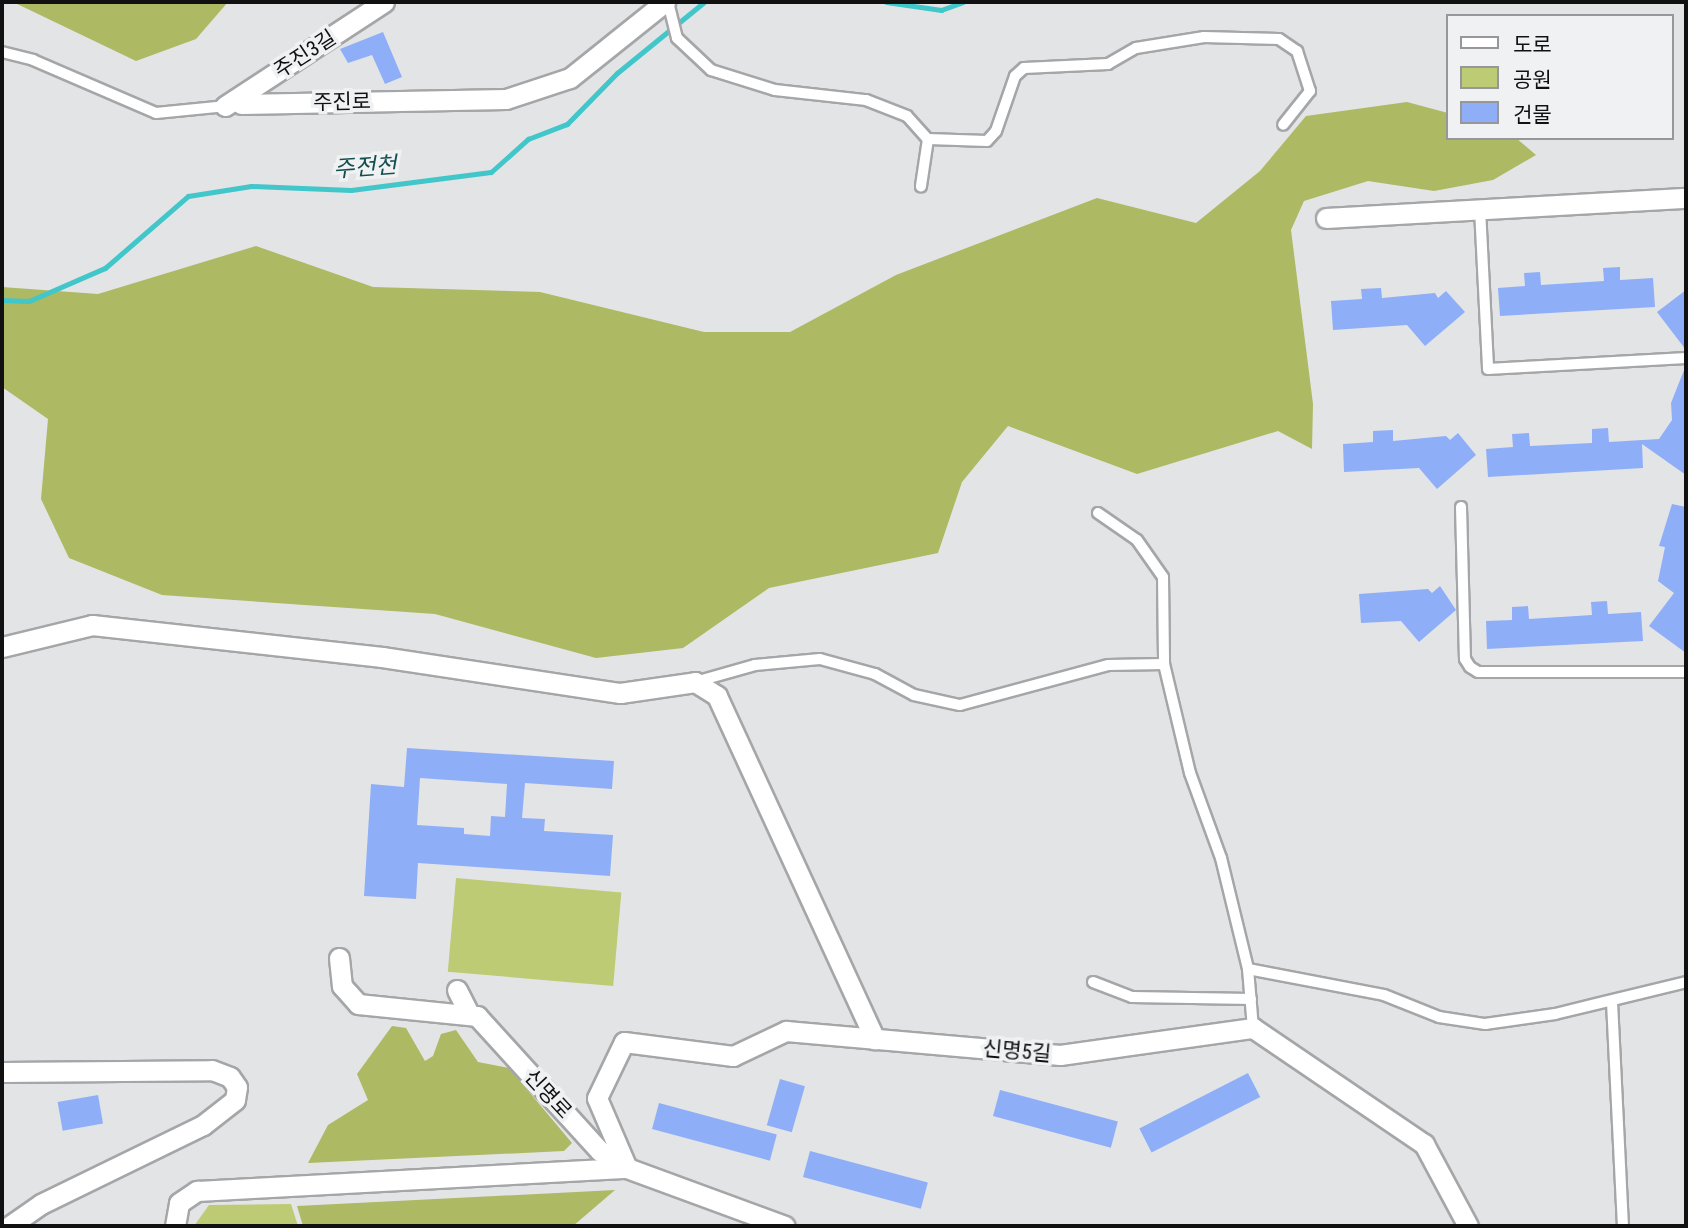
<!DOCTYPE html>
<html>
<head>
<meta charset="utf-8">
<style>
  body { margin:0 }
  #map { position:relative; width:1688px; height:1228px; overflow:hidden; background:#e3e4e6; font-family:"Roboto Condensed","Noto Sans KR",sans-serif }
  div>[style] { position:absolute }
  .green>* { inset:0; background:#becb75; transform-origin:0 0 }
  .forest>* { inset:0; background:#adb963 }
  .stream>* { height:5px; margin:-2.5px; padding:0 2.5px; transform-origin:2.5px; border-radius:2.5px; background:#41c6ca }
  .building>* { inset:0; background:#8faef8; transform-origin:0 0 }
  .roads { filter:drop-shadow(2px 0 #a5a6a8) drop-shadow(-2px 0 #a5a6a8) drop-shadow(0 2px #a5a6a8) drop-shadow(0 -2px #a5a6a8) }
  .service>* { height:10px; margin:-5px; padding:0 5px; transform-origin:5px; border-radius:5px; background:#fff }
  .minor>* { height:19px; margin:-9.5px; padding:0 9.5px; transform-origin:9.5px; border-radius:9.5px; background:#fff }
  span { translate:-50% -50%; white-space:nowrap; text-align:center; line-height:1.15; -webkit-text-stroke:7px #f0f1f3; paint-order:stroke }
  .street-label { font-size:21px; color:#111112 }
  .water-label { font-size:23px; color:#154e4f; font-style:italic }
  .frame { position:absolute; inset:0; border:4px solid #111112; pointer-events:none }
  .legend { position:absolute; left:1446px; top:14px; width:228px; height:126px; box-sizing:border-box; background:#f0f1f3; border:2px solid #979799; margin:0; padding:9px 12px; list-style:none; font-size:21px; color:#111112 }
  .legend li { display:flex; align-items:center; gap:14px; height:35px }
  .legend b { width:35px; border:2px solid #979799 }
</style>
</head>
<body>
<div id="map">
  <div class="green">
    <i style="left:456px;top:878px;width:166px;height:94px;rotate:5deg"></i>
    <i style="clip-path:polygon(291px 1204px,298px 1226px,194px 1226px,209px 1205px)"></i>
  </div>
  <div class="forest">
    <i style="clip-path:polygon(13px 2px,228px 2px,196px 39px,136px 61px)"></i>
    <i style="clip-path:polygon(1407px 102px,1448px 113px,1448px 138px,1516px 138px,1536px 155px,1493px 180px,1434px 191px,1368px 181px,1304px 201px,1291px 230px,1313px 404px,1312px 449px,1278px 431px,1137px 474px,1008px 426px,962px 482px,938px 553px,769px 588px,683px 648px,596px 658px,435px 614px,162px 595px,69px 558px,41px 499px,48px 419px,2px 387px,2px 287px,98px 294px,256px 246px,373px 287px,540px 292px,704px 332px,790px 332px,896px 275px,1097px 198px,1196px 223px,1260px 171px,1306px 116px)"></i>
    <i style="clip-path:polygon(392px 1026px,406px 1028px,425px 1061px,433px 1056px,441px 1034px,456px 1030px,478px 1062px,509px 1068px,572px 1143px,564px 1151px,308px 1163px,328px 1125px,368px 1100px,357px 1074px)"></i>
    <i style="clip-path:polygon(615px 1190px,573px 1226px,303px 1226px,297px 1206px)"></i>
  </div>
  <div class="stream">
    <i style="left:886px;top:2px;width:56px;rotate:8.3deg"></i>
    <i style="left:941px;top:10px;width:23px;rotate:-20deg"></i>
    <i style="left:2px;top:300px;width:27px;rotate:2deg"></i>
    <i style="left:29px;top:301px;width:83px;rotate:-23.5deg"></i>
    <i style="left:105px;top:268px;width:110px;rotate:-40.9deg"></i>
    <i style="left:188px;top:196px;width:64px;rotate:-9deg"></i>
    <i style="left:251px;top:186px;width:100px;rotate:2.3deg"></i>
    <i style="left:351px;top:190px;width:141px;rotate:-7.3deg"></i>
    <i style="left:491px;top:172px;width:50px;rotate:-41.7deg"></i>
    <i style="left:528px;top:139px;width:42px;rotate:-21deg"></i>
    <i style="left:567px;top:124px;width:71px;rotate:-45.6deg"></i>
    <i style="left:617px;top:73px;width:112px;rotate:-39.2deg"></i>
  </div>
  <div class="building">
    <i style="clip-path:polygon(383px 32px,402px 77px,385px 84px,372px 55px,348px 63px,340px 49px)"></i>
    <i style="clip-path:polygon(1620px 267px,1620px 280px,1653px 278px,1655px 307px,1500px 316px,1498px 288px,1525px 286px,1524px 273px,1540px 272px,1541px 285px,1604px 281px,1603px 268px)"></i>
    <i style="clip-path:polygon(1381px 288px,1382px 298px,1435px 293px,1438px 298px,1446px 291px,1465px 312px,1425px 346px,1407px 325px,1333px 330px,1331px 301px,1362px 299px,1361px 289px)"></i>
    <i style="clip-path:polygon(1686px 290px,1686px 350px,1657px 312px)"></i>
    <i style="clip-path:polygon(1686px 365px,1686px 475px,1642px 444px,1643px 468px,1488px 477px,1486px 449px,1513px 447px,1512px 434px,1529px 433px,1530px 446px,1592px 443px,1592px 429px,1608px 428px,1609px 442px,1659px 439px,1672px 420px,1671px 403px)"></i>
    <i style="clip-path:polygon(1393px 430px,1393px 441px,1446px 436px,1450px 440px,1458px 433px,1476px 455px,1437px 489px,1419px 468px,1344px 472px,1343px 444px,1373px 442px,1373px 431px)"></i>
    <i style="clip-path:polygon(1672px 504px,1686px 507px,1686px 653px,1649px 626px,1674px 593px,1658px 581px,1665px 547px,1659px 546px)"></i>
    <i style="clip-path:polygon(1440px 586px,1456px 610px,1419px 642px,1401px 621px,1361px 623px,1359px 594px,1428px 589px,1432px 593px)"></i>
    <i style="clip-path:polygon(1607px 601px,1608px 614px,1641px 612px,1643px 641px,1487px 649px,1486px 621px,1512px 620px,1512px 607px,1528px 606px,1529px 619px,1592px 615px,1591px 602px)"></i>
    <i style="clip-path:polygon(evenodd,407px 748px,614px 761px,612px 789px,525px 783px,522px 818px,545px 819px,544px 831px,613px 835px,610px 876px,418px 863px,416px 899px,364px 896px,371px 784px,404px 787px,407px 748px,420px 778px,507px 784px,505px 817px,491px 816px,490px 836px,464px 834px,464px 828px,417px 825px,420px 778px)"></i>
    <i style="left:1248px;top:1073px;width:27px;height:122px;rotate:63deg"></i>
    <i style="left:780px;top:1079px;width:26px;height:48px;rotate:16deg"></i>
    <i style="left:1000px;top:1090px;width:122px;height:27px;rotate:15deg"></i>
    <i style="left:98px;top:1095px;width:29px;height:41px;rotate:80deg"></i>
    <i style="left:659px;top:1103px;width:122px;height:27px;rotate:15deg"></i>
    <i style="left:810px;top:1151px;width:122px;height:27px;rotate:15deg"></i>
  </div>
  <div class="roads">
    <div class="service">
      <i style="left:668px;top:2px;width:37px;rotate:76deg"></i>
      <i style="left:677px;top:38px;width:47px;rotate:43.3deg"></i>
      <i style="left:711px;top:70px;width:67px;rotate:17.4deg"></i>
      <i style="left:775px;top:90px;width:92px;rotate:6.3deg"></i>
      <i style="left:866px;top:100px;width:44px;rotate:21.3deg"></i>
      <i style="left:907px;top:116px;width:31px;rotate:48deg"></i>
      <i style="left:928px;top:139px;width:48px;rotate:98.5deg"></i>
      <i style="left:2px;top:52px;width:32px;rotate:14deg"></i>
      <i style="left:33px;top:60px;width:134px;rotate:23.3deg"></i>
      <i style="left:156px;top:113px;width:71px;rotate:-5.6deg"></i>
      <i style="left:928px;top:139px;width:59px;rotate:1.9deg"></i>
      <i style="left:987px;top:141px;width:13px;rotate:-48deg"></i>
      <i style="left:996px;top:131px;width:58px;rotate:-70.9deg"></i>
      <i style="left:1015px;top:76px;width:12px;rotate:-42deg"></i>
      <i style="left:1024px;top:68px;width:84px;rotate:-2.7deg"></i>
      <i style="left:1108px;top:64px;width:32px;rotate:-30deg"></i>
      <i style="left:1136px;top:48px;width:69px;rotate:-9.2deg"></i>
      <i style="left:1204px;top:37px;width:75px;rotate:1.5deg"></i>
      <i style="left:1279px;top:39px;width:22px;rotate:34deg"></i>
      <i style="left:1297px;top:51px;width:42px;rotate:72deg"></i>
      <i style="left:1310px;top:91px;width:43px;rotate:128.5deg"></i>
      <i style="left:1480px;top:209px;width:160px;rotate:87.1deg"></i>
      <i style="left:1488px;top:369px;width:198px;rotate:-3.2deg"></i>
      <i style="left:1461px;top:507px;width:152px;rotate:88.5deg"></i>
      <i style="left:1465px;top:659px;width:9px;rotate:58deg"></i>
      <i style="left:1470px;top:667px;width:9px;rotate:32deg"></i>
      <i style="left:1478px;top:672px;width:208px"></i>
      <i style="left:1098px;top:513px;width:47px;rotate:34.7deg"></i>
      <i style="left:1137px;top:540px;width:45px;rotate:54.9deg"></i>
      <i style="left:1163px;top:577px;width:87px;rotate:89.3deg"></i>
      <i style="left:1164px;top:664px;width:112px;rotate:76.6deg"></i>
      <i style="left:1190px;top:773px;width:90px;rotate:70deg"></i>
      <i style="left:1221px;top:858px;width:114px;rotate:76.3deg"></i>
      <i style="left:1248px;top:969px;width:59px;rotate:85.2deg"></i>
      <i style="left:695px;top:682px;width:62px;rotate:-15.8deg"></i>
      <i style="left:755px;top:665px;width:65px;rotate:-5.3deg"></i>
      <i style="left:820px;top:659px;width:57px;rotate:15.3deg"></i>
      <i style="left:875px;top:674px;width:44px;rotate:28.3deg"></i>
      <i style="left:914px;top:695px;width:47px;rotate:12.3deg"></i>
      <i style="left:960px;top:705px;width:153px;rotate:-15.1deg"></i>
      <i style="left:1108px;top:665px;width:56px;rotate:-1deg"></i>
      <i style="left:1248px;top:969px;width:138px;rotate:10.8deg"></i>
      <i style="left:1384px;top:995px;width:59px;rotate:21.8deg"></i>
      <i style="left:1439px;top:1017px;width:47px;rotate:8.7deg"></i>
      <i style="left:1485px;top:1024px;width:71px;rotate:-8.1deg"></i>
      <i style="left:1555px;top:1014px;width:135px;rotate:-13.7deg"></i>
      <i style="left:1093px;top:982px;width:42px;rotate:21deg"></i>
      <i style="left:1132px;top:997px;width:119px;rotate:1deg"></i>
      <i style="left:1612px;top:1002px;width:224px;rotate:87.2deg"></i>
    </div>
    <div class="minor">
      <i style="left:241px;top:104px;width:265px;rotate:-1.1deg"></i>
      <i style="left:506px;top:99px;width:67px;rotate:-18.2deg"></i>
      <i style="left:570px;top:78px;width:122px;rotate:-38.7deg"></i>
      <i style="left:225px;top:106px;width:190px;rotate:-33.2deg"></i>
      <i style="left:1326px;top:218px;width:361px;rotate:-3.2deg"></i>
      <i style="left:2px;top:647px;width:93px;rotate:-13.7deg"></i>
      <i style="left:92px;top:625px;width:292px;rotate:6.3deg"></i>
      <i style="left:382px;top:657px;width:241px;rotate:8.6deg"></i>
      <i style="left:620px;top:693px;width:76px;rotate:-8.3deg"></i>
      <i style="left:695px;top:682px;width:26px;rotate:32deg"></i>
      <i style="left:717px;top:696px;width:378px;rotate:65.3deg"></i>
      <i style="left:339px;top:958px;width:28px;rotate:84deg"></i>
      <i style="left:342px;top:986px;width:24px;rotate:48deg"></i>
      <i style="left:358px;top:1004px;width:120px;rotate:5.8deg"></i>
      <i style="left:477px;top:1016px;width:183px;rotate:47.7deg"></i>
      <i style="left:600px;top:1151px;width:32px;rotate:32deg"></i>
      <i style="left:627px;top:1168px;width:168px;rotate:20.2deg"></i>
      <i style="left:457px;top:990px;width:28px;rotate:63deg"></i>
      <i style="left:2px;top:1072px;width:210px;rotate:-0.5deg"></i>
      <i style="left:212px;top:1070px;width:19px;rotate:21deg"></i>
      <i style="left:230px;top:1077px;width:12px;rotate:55deg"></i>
      <i style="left:237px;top:1087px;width:13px;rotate:99deg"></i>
      <i style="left:235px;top:1100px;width:41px;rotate:142deg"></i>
      <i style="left:203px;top:1125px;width:180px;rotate:154deg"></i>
      <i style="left:41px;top:1204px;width:39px;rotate:145deg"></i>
      <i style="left:627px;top:1168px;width:76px;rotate:-113.2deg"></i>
      <i style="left:597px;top:1098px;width:62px;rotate:-64.3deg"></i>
      <i style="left:624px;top:1042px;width:110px;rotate:7.3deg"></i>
      <i style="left:733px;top:1056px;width:59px;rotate:-25.3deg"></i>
      <i style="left:786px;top:1031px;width:275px;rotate:5deg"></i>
      <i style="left:1060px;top:1055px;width:195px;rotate:-8deg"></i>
      <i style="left:1253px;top:1028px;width:207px;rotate:34.2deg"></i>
      <i style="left:1424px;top:1144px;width:93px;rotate:61.8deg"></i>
      <i style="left:175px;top:1226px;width:23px;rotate:-80deg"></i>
      <i style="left:179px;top:1203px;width:22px;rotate:-34deg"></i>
      <i style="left:197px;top:1191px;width:431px;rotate:-3.1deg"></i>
    </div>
  </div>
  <div class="street-label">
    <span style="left:305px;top:54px;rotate:-33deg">주진3길</span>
    <span style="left:342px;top:102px;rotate:-1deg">주진로</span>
    <span style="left:1017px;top:1051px;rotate:5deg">신명5길</span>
    <span style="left:548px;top:1094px;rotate:47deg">신명로</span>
  </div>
  <div class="water-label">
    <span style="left:365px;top:168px;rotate:-4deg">주전천</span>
  </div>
  <div class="frame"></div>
  <ul class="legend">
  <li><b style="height:9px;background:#fff"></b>도로</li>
  <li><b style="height:19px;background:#becb75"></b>공원</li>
  <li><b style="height:19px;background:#8faef8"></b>건물</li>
  </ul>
</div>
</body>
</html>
